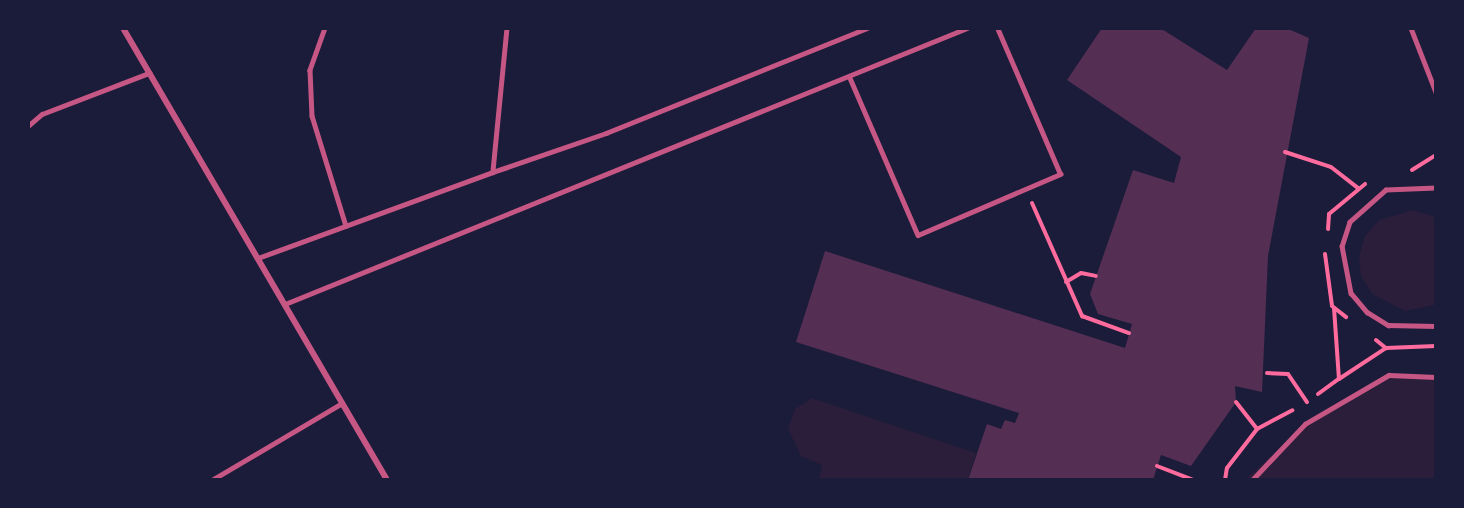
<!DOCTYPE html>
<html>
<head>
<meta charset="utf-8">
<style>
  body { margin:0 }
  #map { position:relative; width:1464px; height:508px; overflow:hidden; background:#1b1b3a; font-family:Raleway,sans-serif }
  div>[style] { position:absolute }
  .green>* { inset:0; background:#2a1e3b }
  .building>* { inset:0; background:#542f53 }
  .path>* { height:4px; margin:-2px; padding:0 2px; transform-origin:2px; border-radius:2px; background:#ff6b9d }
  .service>* { height:4.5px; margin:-2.25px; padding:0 2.25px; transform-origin:2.25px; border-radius:2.25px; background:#c65784 }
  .minor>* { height:6px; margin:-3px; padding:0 3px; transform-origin:3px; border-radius:3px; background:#c65784 }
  span { translate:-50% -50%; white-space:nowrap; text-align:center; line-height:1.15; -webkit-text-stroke:5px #1b1b3a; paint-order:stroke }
  .frame { position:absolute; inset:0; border:30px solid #1b1b3a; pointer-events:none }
</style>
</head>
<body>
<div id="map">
  <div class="green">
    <i style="clip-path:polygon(1413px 210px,1435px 217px,1435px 305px,1405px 311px,1372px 294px,1361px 276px,1359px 256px,1365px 236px,1379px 220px)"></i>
    <i style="clip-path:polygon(1422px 374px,1435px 377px,1435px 479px,1245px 480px,1305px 424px,1389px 375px)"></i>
    <i style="clip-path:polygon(812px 398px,976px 453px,968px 479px,819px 479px,822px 465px,801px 456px,788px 429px,795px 409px)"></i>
  </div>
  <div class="building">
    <i style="clip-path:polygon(1102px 28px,1160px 28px,1227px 70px,1256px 28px,1286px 28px,1309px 38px,1268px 256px,1262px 392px,1235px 386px,1236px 402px,1191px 466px,1161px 455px,1153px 480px,968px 480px,987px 424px,1001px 429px,1005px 420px,1015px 423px,1019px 413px,796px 342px,825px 251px,1125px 348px,1132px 324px,1098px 314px,1090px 294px,1133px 170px,1174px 183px,1181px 157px,1067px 80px)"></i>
  </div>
  <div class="path">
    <i style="left:1285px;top:152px;width:48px;rotate:18.1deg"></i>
    <i style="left:1331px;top:167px;width:34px;rotate:38deg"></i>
    <i style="left:1412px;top:170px;width:28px;rotate:-32deg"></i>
    <i style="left:1032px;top:203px;width:124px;rotate:66.1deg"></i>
    <i style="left:1082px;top:316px;width:50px;rotate:19.9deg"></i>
    <i style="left:1328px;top:229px;width:15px;rotate:-86deg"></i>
    <i style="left:1329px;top:214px;width:47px;rotate:-39.8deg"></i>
    <i style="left:1325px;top:254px;width:52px;rotate:82.3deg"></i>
    <i style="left:1332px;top:306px;width:18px;rotate:38deg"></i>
    <i style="left:1066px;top:282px;width:17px;rotate:-31deg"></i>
    <i style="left:1081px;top:273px;width:15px;rotate:11deg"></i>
    <i style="left:1334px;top:308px;width:71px;rotate:86deg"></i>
    <i style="left:1339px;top:379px;width:56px;rotate:-33.4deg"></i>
    <i style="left:1376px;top:340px;width:13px;rotate:39deg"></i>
    <i style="left:1386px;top:348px;width:50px;rotate:-2.3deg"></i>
    <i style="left:1267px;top:373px;width:21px;rotate:3deg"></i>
    <i style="left:1288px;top:374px;width:34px;rotate:56deg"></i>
    <i style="left:1318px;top:394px;width:26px;rotate:-36deg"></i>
    <i style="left:1236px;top:402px;width:34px;rotate:52deg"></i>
    <i style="left:1257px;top:429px;width:40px;rotate:-28deg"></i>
    <i style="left:1157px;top:466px;width:40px;rotate:21deg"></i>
    <i style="left:1225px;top:480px;width:12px;rotate:-81deg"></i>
    <i style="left:1227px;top:468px;width:49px;rotate:-52.4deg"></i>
  </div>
  <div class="service">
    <i style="left:325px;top:28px;width:45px;rotate:109.7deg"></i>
    <i style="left:310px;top:70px;width:46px;rotate:87.5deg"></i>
    <i style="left:312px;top:116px;width:115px;rotate:72.8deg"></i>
    <i style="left:507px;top:28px;width:145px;rotate:95.6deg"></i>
    <i style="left:493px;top:172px;width:120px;rotate:-19deg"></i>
    <i style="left:606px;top:133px;width:281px;rotate:-21.9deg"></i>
    <i style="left:1411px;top:28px;width:69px;rotate:68.7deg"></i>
    <i style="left:850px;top:78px;width:171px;rotate:66.6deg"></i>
    <i style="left:918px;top:235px;width:155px;rotate:-23.2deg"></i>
    <i style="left:1060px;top:174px;width:159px;rotate:-113.3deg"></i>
    <i style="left:28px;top:126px;width:18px;rotate:-41deg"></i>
    <i style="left:42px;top:114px;width:115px;rotate:-21deg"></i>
    <i style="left:1436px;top:188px;width:50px;rotate:177.7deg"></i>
    <i style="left:1386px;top:190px;width:48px;rotate:138.4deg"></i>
    <i style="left:1350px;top:222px;width:25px;rotate:108deg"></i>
    <i style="left:1342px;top:246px;width:48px;rotate:79.2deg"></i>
    <i style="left:1351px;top:293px;width:25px;rotate:50deg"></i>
    <i style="left:1367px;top:312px;width:25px;rotate:32deg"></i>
    <i style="left:1388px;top:325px;width:48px;rotate:1.2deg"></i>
    <i style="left:258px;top:258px;width:250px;rotate:-20.1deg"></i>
    <i style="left:285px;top:304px;width:736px;rotate:-22.03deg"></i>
    <i style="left:212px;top:480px;width:151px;rotate:-30.6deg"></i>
    <i style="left:1252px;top:480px;width:77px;rotate:-46.6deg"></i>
    <i style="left:1305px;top:424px;width:97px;rotate:-30.3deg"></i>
    <i style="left:1389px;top:375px;width:47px;rotate:2.4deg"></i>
  </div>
  <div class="minor">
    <i style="left:123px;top:28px;width:523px;rotate:59.71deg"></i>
  </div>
  <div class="frame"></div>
</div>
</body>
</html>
